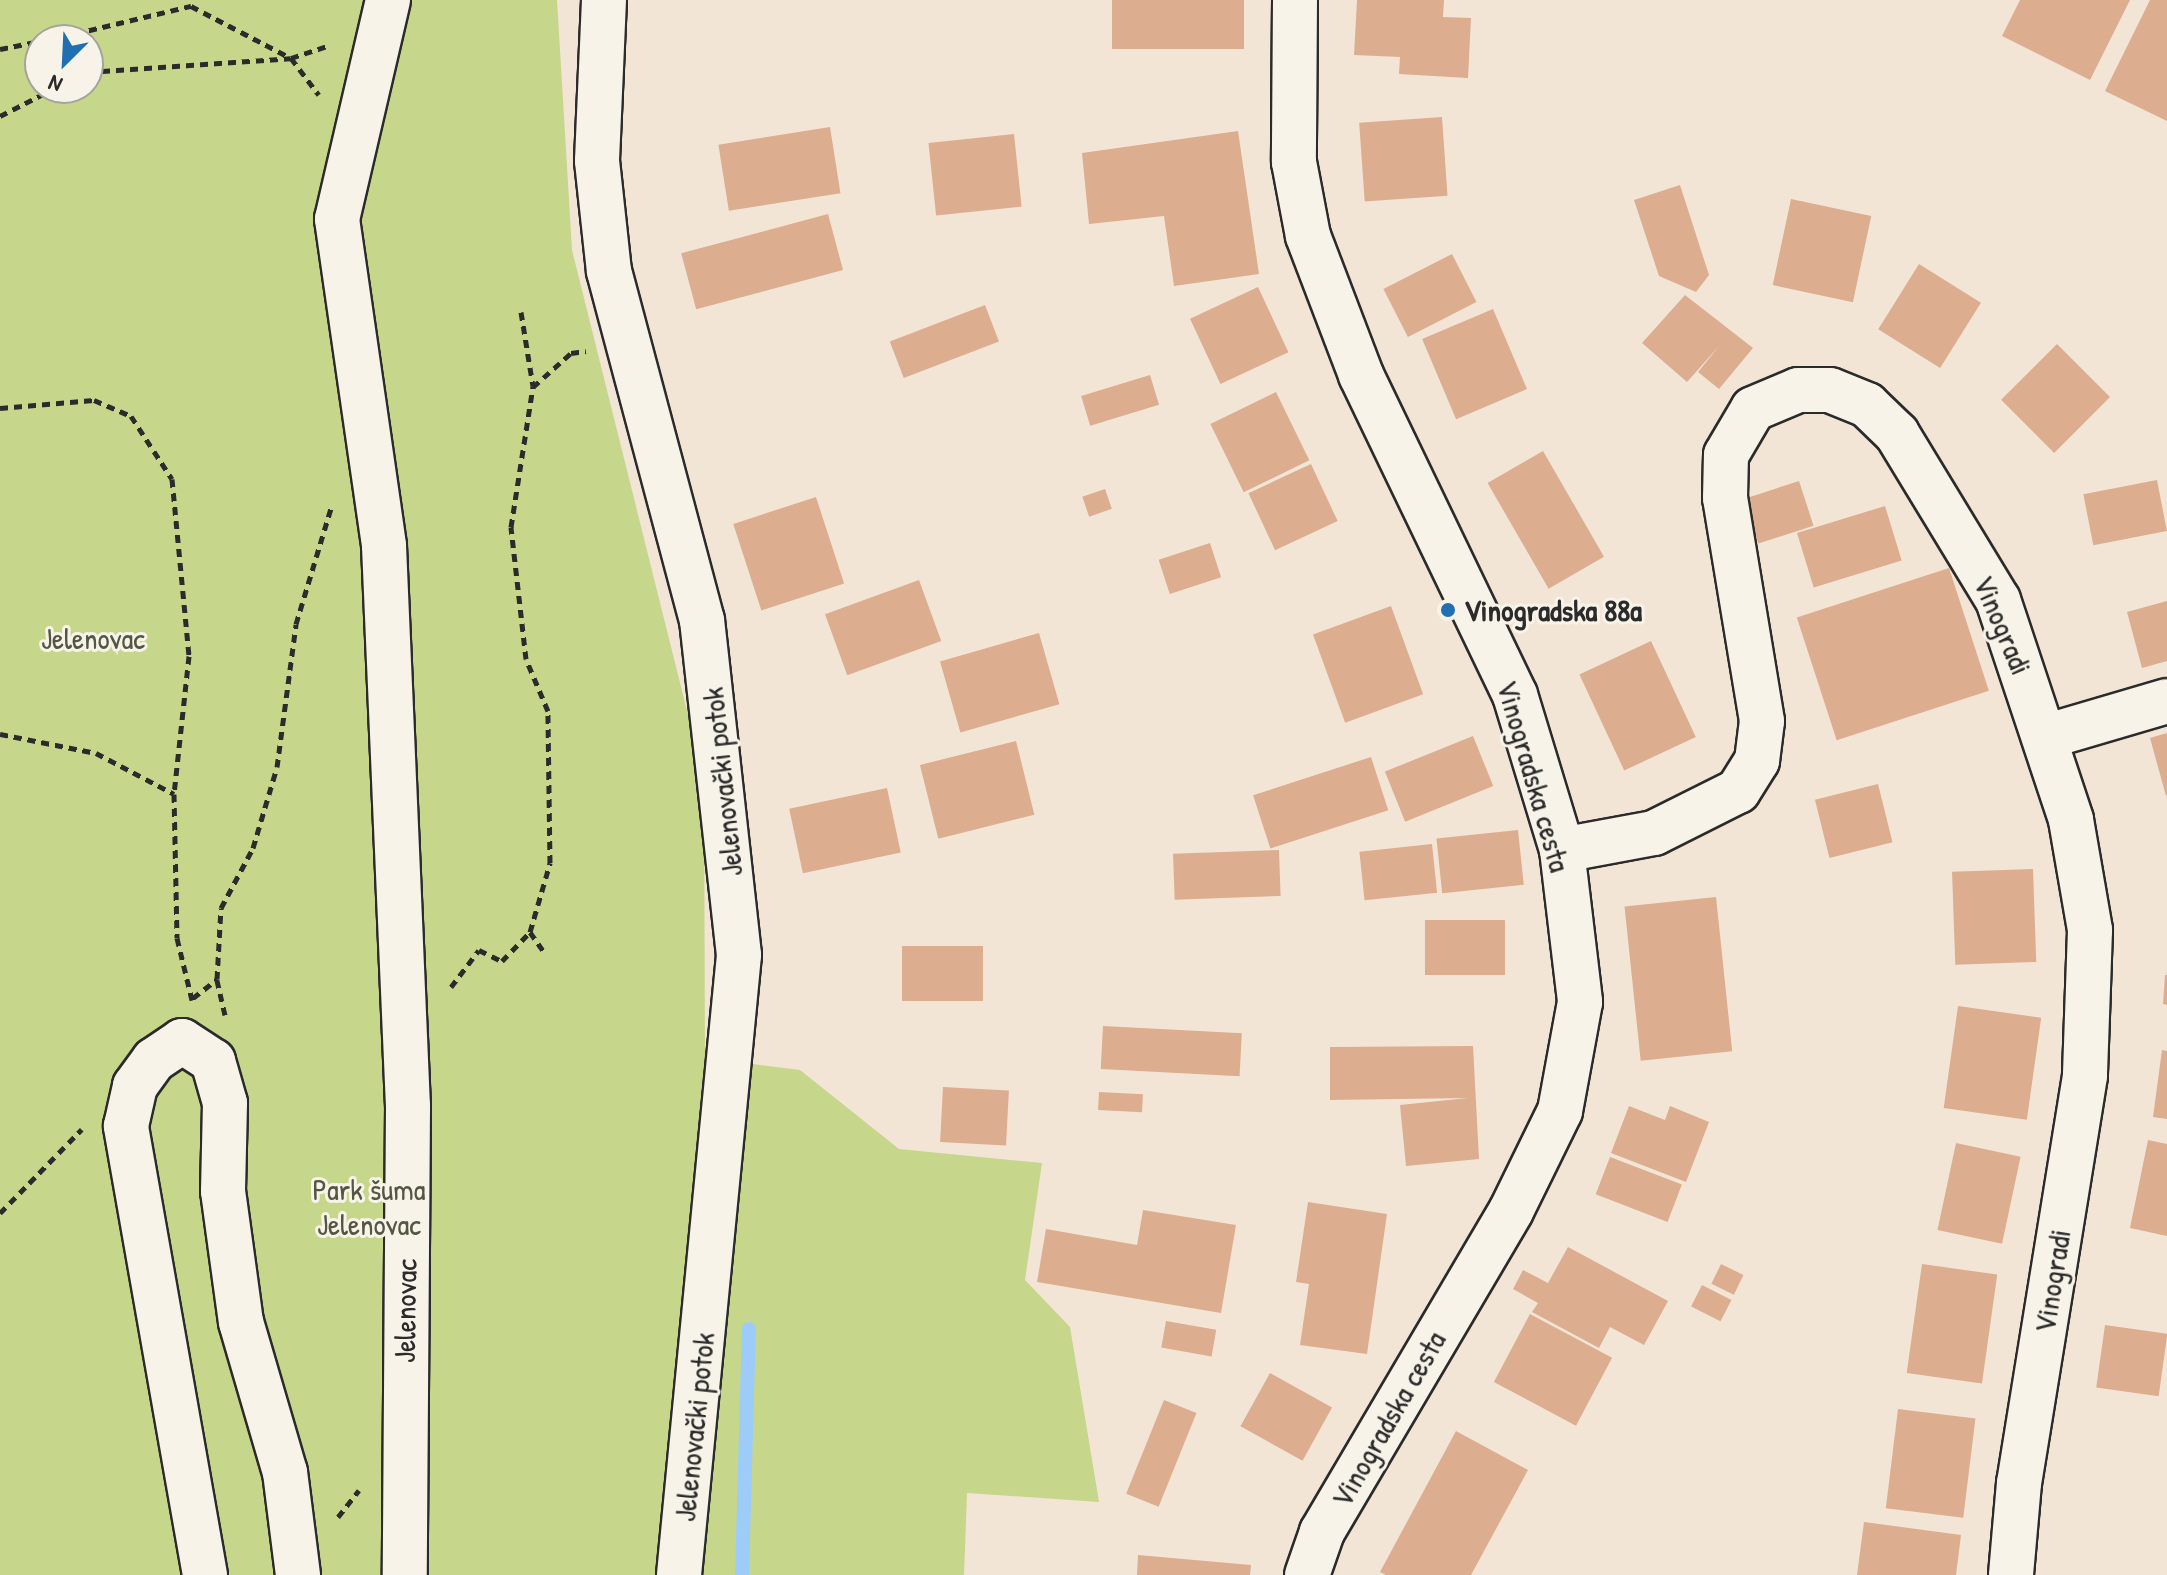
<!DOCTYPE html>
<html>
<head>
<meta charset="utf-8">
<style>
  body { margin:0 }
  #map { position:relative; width:2167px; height:1575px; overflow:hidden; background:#f2e5d6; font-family:"Patrick Hand",sans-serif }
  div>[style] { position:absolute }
  .green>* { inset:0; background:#c6d68a }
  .stream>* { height:14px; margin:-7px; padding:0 7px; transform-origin:7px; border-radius:7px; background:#9dccf9 }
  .building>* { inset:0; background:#ddad8f; transform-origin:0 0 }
  .path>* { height:5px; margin-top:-2.5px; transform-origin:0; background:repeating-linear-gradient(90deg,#2b2b2b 0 8px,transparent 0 14px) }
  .roads { filter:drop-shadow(2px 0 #2b2b2b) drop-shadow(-2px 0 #2b2b2b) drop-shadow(0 2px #2b2b2b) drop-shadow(0 -2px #2b2b2b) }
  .minor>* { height:44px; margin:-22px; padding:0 22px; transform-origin:22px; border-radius:22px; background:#f7f3e8 }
  .dots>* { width:22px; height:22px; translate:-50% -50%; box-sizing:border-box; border:4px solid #f7f3e8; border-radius:50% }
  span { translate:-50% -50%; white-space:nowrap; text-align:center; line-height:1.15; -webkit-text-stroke:6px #f7f3e8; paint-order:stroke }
  .poi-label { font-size:30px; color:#2b2b2b; font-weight:700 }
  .left { translate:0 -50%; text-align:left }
  .street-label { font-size:30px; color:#2b2b2b }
  .park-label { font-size:30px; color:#525643 }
  .north { position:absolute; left:24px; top:24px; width:80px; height:80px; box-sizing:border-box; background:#f7f3e8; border:2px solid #a5a39c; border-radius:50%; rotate:204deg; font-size:22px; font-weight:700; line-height:32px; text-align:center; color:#2b2b2b }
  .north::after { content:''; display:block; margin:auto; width:28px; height:36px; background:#1f6fb2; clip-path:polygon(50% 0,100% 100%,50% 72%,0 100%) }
</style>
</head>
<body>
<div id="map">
  <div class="green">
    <i style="clip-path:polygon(evenodd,0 0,557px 0,572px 250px,704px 779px,705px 1058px,800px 1070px,899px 1149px,1042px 1163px,1025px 1280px,1070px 1327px,1099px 1502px,967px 1493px,964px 1575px,0 1575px,0 0,40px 40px,88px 40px,88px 88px,40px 88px,40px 40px)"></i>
  </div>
  <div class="stream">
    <i style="left:742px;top:1575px;width:246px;rotate:-88.4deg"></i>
  </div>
  <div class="building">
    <i style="left:1112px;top:0;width:132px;height:49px"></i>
    <i style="clip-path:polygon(1357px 0,1444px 0,1443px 17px,1471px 18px,1468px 78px,1399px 74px,1400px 57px,1354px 55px)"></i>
    <i style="clip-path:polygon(2020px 0,2130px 0,2090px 80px,2002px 36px)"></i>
    <i style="clip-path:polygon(2150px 0,2167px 0,2167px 121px,2105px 91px)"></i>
    <i style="left:1442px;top:117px;width:79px;height:83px;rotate:86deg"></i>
    <i style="left:830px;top:127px;width:67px;height:113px;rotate:81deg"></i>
    <i style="clip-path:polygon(1238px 131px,1259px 274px,1174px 286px,1164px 216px,1089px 224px,1082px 153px)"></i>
    <i style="left:1014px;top:134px;width:73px;height:86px;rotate:84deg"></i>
    <i style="clip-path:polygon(1680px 185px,1709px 275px,1696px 292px,1659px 276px,1634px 200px)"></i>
    <i style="left:1791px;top:199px;width:82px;height:88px;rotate:12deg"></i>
    <i style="left:828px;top:214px;width:58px;height:152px;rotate:75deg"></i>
    <i style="left:1452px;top:254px;width:54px;height:77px;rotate:63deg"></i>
    <i style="left:1919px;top:264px;width:73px;height:77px;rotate:32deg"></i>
    <i style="left:1258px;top:287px;width:72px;height:75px;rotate:65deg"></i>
    <i style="clip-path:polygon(1685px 295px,1753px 348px,1719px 389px,1698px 372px,1720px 345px,1687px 382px,1642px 343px)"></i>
    <i style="left:985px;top:305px;width:39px;height:102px;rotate:69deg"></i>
    <i style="left:1493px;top:309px;width:87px;height:77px;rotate:67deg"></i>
    <i style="left:2057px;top:344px;width:75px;height:79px;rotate:45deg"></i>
    <i style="left:1150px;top:375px;width:31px;height:72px;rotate:73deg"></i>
    <i style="left:1276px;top:392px;width:76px;height:73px;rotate:64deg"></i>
    <i style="left:1543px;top:451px;width:122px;height:64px;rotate:60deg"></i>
    <i style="left:1311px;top:464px;width:63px;height:69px;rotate:65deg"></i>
    <i style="left:2157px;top:480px;width:52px;height:75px;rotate:79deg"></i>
    <i style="left:1799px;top:481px;width:47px;height:58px;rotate:72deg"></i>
    <i style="left:1105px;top:489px;width:21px;height:24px;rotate:71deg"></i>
    <i style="left:816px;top:497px;width:91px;height:87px;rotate:72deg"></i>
    <i style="left:1885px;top:506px;width:57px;height:92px;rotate:73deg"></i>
    <i style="left:1210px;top:543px;width:36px;height:54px;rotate:72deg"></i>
    <i style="left:1949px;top:568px;width:129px;height:160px;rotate:72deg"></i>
    <i style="left:919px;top:580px;width:65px;height:100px;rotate:70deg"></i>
    <i style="clip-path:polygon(2167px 601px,2167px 661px,2142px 668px,2127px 612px)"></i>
    <i style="left:1391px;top:606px;width:94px;height:83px;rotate:70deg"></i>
    <i style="left:1039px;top:633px;width:74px;height:103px;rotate:74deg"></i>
    <i style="left:1651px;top:641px;width:106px;height:79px;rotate:65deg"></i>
    <i style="clip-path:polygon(2167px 733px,2167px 795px,2166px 796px,2150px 738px)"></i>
    <i style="left:1473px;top:736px;width:54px;height:95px;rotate:68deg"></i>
    <i style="left:1016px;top:741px;width:76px;height:99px;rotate:76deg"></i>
    <i style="left:1371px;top:757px;width:56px;height:124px;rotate:72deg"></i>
    <i style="left:1878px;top:784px;width:60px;height:65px;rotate:76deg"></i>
    <i style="left:887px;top:788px;width:66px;height:100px;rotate:78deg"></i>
    <i style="left:1518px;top:830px;width:55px;height:82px;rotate:84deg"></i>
    <i style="left:1432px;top:844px;width:49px;height:73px;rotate:84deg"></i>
    <i style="left:1279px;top:850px;width:46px;height:106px;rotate:88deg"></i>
    <i style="left:2033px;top:869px;width:93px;height:81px;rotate:88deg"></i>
    <i style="left:1716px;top:897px;width:155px;height:92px;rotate:84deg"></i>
    <i style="left:1425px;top:920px;width:80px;height:55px"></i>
    <i style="left:983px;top:946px;width:55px;height:81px;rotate:90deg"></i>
    <i style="clip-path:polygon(2165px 975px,2167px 975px,2167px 1005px,2163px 1004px)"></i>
    <i style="left:1958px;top:1006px;width:84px;height:103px;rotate:8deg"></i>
    <i style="left:1103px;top:1026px;width:139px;height:43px;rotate:3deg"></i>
    <i style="clip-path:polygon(1473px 1046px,1479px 1159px,1406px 1166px,1400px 1105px,1468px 1098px,1330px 1100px,1330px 1047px)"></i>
    <i style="clip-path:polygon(2162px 1050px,2167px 1051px,2167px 1119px,2153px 1117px)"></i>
    <i style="left:943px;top:1087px;width:66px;height:55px;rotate:3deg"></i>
    <i style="left:1099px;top:1092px;width:44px;height:18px;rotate:3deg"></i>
    <i style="clip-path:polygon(1629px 1106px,1665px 1120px,1670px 1106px,1709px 1122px,1686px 1182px,1611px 1153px)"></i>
    <i style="clip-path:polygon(2148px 1140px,2167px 1144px,2167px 1236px,2130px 1228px)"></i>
    <i style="left:1956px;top:1143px;width:66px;height:89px;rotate:12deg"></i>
    <i style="left:1610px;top:1157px;width:77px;height:40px;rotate:21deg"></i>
    <i style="clip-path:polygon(1308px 1202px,1387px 1214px,1367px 1354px,1300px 1345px,1309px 1284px,1296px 1282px)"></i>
    <i style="clip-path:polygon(1143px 1210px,1236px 1225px,1221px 1313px,1037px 1282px,1046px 1229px,1137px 1245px)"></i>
    <i style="clip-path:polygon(1568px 1247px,1668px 1301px,1644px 1345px,1610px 1327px,1599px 1348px,1532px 1312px,1538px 1303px,1513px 1289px,1523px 1270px,1548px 1283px)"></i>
    <i style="left:1721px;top:1264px;width:25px;height:22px;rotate:26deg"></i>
    <i style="left:1922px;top:1264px;width:76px;height:110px;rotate:8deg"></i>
    <i style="left:1702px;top:1285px;width:33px;height:24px;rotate:27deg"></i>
    <i style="left:1530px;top:1314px;width:93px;height:77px;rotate:28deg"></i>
    <i style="left:1166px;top:1321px;width:51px;height:27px;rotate:10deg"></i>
    <i style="left:2105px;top:1325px;width:63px;height:63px;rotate:8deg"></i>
    <i style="left:1270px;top:1373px;width:71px;height:61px;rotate:29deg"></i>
    <i style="left:1164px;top:1400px;width:35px;height:101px;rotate:22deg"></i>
    <i style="left:1898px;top:1409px;width:78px;height:100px;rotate:7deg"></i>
    <i style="clip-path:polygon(1456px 1431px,1528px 1470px,1471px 1575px,1386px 1575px,1380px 1572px)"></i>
    <i style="clip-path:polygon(1864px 1522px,1961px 1535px,1956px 1575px,1857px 1575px)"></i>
    <i style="clip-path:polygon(1138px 1555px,1251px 1565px,1250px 1575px,1137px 1575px)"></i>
  </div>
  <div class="path">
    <i style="left:48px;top:40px;width:147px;rotate:-13.4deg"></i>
    <i style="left:191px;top:6px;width:113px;rotate:27.5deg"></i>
    <i style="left:291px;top:58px;width:46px;rotate:52.9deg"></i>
    <i style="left:0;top:49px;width:41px;rotate:-11.3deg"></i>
    <i style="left:88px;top:72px;width:203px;rotate:-3.9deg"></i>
    <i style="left:291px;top:58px;width:41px;rotate:-18.4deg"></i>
    <i style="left:0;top:116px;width:62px;rotate:-27deg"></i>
    <i style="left:521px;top:312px;width:75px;rotate:80.8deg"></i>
    <i style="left:0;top:408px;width:94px;rotate:-4.9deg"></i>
    <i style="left:94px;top:400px;width:40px;rotate:23.4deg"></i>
    <i style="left:131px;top:416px;width:75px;rotate:56.9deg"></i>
    <i style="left:172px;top:479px;width:178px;rotate:84.5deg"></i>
    <i style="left:189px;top:656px;width:139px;rotate:96.2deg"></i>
    <i style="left:174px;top:794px;width:144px;rotate:88.8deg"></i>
    <i style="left:177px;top:938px;width:64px;rotate:76.4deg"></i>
    <i style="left:0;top:734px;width:98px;rotate:11.2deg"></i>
    <i style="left:96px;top:753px;width:88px;rotate:27.7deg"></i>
    <i style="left:530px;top:932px;width:24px;rotate:55deg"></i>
    <i style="left:451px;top:987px;width:46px;rotate:-52.9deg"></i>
    <i style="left:479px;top:950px;width:25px;rotate:26deg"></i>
    <i style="left:502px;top:961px;width:40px;rotate:-46deg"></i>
    <i style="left:530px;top:932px;width:72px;rotate:-73.8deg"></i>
    <i style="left:550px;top:863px;width:152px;rotate:-90.8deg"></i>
    <i style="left:548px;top:711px;width:56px;rotate:-112.9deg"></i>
    <i style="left:526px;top:659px;width:133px;rotate:-96.5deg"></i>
    <i style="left:511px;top:527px;width:142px;rotate:-81.1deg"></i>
    <i style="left:533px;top:387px;width:51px;rotate:-41.8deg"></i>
    <i style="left:571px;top:353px;width:15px;rotate:-8deg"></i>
    <i style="left:193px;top:998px;width:31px;rotate:-38deg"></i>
    <i style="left:225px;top:1015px;width:37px;rotate:-103deg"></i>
    <i style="left:217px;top:979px;width:71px;rotate:-86.8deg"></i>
    <i style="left:221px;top:908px;width:68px;rotate:-61.9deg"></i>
    <i style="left:253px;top:848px;width:84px;rotate:-73.5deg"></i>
    <i style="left:277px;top:767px;width:144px;rotate:-82.4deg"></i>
    <i style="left:296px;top:624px;width:121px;rotate:-73.2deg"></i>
    <i style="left:0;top:1213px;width:117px;rotate:-45.7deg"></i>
    <i style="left:338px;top:1517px;width:34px;rotate:-52deg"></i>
  </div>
  <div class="roads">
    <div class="minor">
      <i style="left:388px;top:0;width:225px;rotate:103.1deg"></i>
      <i style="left:337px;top:219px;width:330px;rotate:81.8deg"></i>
      <i style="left:384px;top:546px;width:561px;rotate:87.55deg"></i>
      <i style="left:408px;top:1106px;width:469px;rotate:90.4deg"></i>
      <i style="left:604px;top:0;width:161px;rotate:92.5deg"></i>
      <i style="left:597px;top:161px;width:111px;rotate:83.8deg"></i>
      <i style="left:609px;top:271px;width:361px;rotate:75.1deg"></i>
      <i style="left:702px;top:620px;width:337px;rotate:83.7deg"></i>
      <i style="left:739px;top:955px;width:623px;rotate:95.53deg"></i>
      <i style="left:1295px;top:0;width:162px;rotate:90.4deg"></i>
      <i style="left:1294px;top:162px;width:75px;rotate:79.3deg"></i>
      <i style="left:1308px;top:236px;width:149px;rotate:69.1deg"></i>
      <i style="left:1361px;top:375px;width:355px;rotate:64.3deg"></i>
      <i style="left:1515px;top:695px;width:162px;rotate:73.1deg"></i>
      <i style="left:1562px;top:850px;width:153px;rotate:83.2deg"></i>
      <i style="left:1580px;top:1002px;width:111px;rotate:100.4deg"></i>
      <i style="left:1560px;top:1111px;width:111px;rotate:116.1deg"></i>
      <i style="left:1511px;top:1211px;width:373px;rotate:120.5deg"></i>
      <i style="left:1322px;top:1532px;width:46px;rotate:109.2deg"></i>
      <i style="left:2045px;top:737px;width:127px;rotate:-16.4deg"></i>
      <i style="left:1562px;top:850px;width:94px;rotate:-10.5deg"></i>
      <i style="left:1654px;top:833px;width:94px;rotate:-26.6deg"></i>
      <i style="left:1738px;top:791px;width:36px;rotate:-58deg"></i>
      <i style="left:1757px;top:761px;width:40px;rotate:-82.9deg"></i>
      <i style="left:1762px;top:721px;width:226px;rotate:-99.4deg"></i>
      <i style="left:1725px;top:498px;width:43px;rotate:-88.7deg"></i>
      <i style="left:1726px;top:455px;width:53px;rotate:-59.6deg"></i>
      <i style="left:1753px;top:409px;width:49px;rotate:-22.9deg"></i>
      <i style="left:1798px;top:390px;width:32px"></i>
      <i style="left:1830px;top:390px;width:40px;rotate:22deg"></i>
      <i style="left:1867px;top:405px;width:42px;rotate:44deg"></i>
      <i style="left:1897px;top:434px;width:194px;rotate:58.7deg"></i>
      <i style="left:1998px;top:600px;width:232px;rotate:71.6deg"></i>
      <i style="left:2071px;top:820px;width:112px;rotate:80.2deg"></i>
      <i style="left:2090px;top:930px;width:146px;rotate:92deg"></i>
      <i style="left:2085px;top:1076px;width:412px;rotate:99.2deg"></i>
      <i style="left:2019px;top:1483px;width:92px;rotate:95deg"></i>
      <i style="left:205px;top:1575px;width:456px;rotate:-100deg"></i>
      <i style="left:126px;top:1126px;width:41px;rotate:-77.3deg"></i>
      <i style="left:135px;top:1086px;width:32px;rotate:-54deg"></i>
      <i style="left:154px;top:1060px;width:34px;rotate:-34deg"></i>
      <i style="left:182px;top:1041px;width:37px;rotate:33deg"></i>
      <i style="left:213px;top:1061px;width:44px;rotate:74.1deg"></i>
      <i style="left:225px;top:1103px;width:88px;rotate:91.3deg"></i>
      <i style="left:223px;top:1191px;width:132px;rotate:82.2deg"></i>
      <i style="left:241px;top:1322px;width:156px;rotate:73.7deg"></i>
      <i style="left:285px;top:1472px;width:104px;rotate:82.8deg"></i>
    </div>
  </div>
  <div class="dots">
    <i style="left:1448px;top:610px;background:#1f6fb2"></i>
  </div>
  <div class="poi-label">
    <span class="left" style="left:1464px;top:610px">Vinogradska 88a</span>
  </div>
  <div class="street-label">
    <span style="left:2003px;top:625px;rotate:67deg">Vinogradi</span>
    <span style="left:1534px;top:776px;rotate:74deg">Vinogradska cesta</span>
    <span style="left:722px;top:782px;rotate:-96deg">Jelenovački potok</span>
    <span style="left:2052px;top:1281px;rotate:-81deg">Vinogradi</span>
    <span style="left:405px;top:1311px;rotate:-89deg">Jelenovac</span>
    <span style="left:1388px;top:1419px;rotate:-60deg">Vinogradska cesta</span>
    <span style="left:694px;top:1427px;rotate:-84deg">Jelenovački potok</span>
  </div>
  <div class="park-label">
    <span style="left:93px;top:638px">Jelenovac</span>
    <span style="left:369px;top:1206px">Park šuma<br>Jelenovac</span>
  </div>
  <div class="north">N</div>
</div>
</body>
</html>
